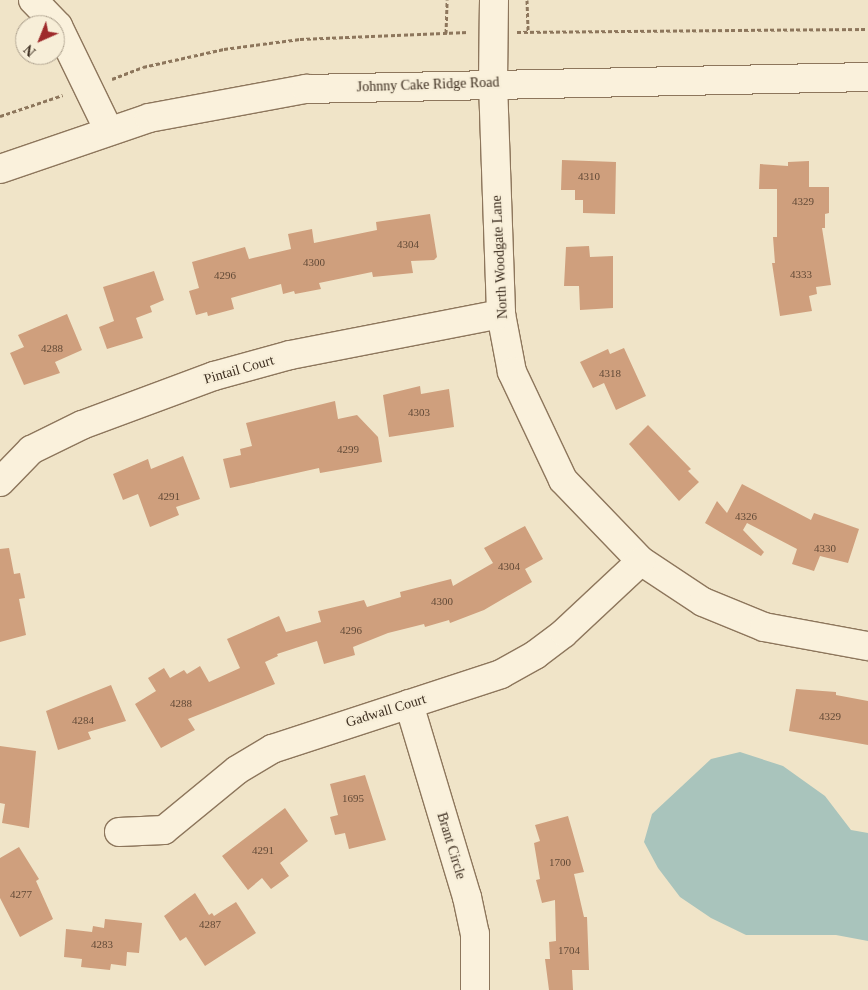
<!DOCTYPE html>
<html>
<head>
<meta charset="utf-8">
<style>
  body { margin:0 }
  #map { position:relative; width:868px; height:990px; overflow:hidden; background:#f0e4c8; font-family:Georgia,serif }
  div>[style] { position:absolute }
  .water>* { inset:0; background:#a9c4bc }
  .building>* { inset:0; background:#cf9f7d }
  .path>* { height:3px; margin-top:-1.5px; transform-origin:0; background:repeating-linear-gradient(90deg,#8d765c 0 4px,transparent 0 6.5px) }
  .roads { filter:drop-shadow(1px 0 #8d765c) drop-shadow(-1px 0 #8d765c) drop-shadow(0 1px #8d765c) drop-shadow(0 -1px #8d765c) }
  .minor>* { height:28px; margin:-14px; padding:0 14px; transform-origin:14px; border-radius:14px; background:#faf1dc }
  .tertiary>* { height:28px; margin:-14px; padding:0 14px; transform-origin:14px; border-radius:14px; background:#faf1dc }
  span { translate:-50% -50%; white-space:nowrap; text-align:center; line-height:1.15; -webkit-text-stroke:4px #f7eed8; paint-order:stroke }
  .number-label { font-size:11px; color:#624a37 }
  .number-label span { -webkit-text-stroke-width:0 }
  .street-label { font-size:14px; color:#3d2e20 }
  .north { position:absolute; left:15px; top:15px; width:50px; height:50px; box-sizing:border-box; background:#f7eed8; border:1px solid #ada18e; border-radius:50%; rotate:224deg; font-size:14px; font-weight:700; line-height:20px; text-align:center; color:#3d2e20 }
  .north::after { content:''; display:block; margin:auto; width:18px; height:22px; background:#9e2a2b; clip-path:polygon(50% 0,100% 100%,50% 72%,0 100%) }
</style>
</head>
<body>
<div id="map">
  <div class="water">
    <i style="clip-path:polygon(740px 752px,783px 766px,825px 796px,851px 830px,868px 833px,868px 941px,836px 935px,746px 935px,711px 918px,680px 897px,658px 868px,644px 842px,652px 814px,711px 759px)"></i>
  </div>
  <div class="building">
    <i style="clip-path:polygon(562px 160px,616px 162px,615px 214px,583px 213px,583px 200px,575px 200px,575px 190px,561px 190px)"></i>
    <i style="clip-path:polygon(809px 161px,809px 187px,829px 187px,829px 213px,825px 214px,825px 228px,822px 228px,831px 285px,816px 287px,817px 294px,809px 296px,812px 311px,780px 316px,772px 263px,775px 263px,773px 237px,777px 237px,777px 189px,759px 189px,760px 164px,788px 166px,788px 162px)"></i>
    <i style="clip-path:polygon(430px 214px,437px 257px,434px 260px,411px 261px,413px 273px,373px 277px,372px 272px,319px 283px,321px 289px,295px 294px,294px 291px,283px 294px,281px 284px,231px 298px,234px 309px,208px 316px,207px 312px,196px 315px,189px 291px,199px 288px,192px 262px,245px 247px,249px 259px,291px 249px,288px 234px,312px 229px,314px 243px,377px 230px,376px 222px)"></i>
    <i style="clip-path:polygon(589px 246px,590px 257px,613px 256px,613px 308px,580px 310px,579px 286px,564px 286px,566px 247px)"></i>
    <i style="clip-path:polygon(154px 271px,164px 300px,150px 306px,152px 312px,136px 318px,143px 338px,107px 349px,99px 327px,114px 321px,103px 287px)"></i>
    <i style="clip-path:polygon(67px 314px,82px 350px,55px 362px,60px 373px,24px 385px,10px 353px,24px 347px,18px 335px)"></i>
    <i style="clip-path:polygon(624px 348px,646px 396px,616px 410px,604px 383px,593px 388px,580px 362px,608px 349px,610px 354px)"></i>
    <i style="clip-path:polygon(420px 386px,421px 394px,449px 389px,454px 427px,389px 437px,383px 395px)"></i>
    <i style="clip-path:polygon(335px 401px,338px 419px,357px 415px,378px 437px,382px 462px,320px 473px,319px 468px,230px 488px,223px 459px,241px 455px,240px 449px,252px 446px,246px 423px)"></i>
    <i style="clip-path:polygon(648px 425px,691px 469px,688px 471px,699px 482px,679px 501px,629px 444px)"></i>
    <i style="clip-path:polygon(183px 456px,200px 499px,176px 507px,179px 515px,150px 527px,138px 494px,123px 500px,113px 474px,148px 459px,151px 469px)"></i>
    <i style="clip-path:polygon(742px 484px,811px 520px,814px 513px,859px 529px,848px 563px,820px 556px,814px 571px,792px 564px,797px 549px,747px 523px,743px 530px,764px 552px,761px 556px,705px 523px,717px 501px,727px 513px)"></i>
    <i style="clip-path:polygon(525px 526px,543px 559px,525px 569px,532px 582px,484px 610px,450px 623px,449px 620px,425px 627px,424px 624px,388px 633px,353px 647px,355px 655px,324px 664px,317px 641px,277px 654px,278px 656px,265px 662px,275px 684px,188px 719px,195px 730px,161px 748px,135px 704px,156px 691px,148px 678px,164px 668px,170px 678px,184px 670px,187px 674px,200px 666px,209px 682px,240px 668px,227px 639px,279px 616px,286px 632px,321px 622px,318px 611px,364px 600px,367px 607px,401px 597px,400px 592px,451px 579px,453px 586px,493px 563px,484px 548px)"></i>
    <i style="clip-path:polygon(9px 548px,14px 574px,20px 573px,25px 598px,19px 599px,26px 635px,0 642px,0 549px)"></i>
    <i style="clip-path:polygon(111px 685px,126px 721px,88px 732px,91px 739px,58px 750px,46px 711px)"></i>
    <i style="clip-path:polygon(796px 689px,836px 692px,836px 695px,868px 701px,868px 745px,789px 731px)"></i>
    <i style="clip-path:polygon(0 746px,36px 751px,29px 828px,2px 823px,5px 804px,0 803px)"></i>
    <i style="clip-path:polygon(365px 775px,386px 840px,349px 849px,345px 833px,335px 835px,330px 817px,338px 815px,330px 784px)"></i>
    <i style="clip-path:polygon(285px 808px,308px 841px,280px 863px,289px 876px,271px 889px,262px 878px,248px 890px,222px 856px)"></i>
    <i style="clip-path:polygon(568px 816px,584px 872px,574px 874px,584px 917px,587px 917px,589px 970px,572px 970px,573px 990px,549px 990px,545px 959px,550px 959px,549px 942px,556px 941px,555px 900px,542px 903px,536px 880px,540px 879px,534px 843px,540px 841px,535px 825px)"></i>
    <i style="clip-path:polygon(19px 847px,39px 879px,36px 881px,53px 919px,20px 937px,0 898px,0 858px)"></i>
    <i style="clip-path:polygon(195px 893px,209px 915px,212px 913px,214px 916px,236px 902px,256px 933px,205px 966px,186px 937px,180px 941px,164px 916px)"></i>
    <i style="clip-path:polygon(105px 919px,142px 923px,139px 953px,127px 952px,126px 966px,111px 964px,110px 970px,81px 967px,82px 959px,64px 957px,66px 929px,92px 932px,93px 926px,104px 928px)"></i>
  </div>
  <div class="path">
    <i style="left:527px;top:0;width:31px;rotate:88deg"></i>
    <i style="left:517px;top:32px;width:351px;rotate:-0.5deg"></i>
    <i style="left:446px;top:33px;width:33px;rotate:-88deg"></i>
    <i style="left:112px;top:79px;width:33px;rotate:-21deg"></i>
    <i style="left:143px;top:67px;width:83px;rotate:-12.5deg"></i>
    <i style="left:224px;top:49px;width:77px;rotate:-7.5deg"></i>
    <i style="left:300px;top:39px;width:168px;rotate:-2.4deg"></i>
    <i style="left:0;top:116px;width:66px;rotate:-18.4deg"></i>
  </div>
  <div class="roads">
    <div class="minor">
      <i style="left:33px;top:0;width:36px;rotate:46deg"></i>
      <i style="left:58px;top:26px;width:117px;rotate:64.1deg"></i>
      <i style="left:494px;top:0;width:83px;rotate:90.7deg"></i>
      <i style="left:493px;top:83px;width:231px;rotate:88deg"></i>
      <i style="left:501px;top:314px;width:59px;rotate:79.3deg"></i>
      <i style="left:512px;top:372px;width:119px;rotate:64.7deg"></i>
      <i style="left:563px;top:480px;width:112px;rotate:46.1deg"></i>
      <i style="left:641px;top:561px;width:74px;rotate:33.5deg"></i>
      <i style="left:703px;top:602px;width:66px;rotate:22.3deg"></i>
      <i style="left:764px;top:627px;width:106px;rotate:10.4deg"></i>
      <i style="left:0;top:482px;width:45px;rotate:-45.9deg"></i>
      <i style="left:31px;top:450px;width:57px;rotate:-26.1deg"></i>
      <i style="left:82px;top:425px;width:141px;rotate:-20.4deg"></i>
      <i style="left:214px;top:376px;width:79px;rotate:-15.4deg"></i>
      <i style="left:290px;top:355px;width:215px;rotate:-11deg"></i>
      <i style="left:409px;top:704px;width:202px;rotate:73.3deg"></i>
      <i style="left:467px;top:897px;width:38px;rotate:78deg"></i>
      <i style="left:475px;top:934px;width:56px;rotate:90deg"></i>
      <i style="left:119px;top:832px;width:45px;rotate:-2.5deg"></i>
      <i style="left:164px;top:830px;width:94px;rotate:-39.4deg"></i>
      <i style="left:237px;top:770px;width:41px;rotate:-31deg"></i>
      <i style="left:272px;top:749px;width:241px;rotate:-18.1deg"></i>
      <i style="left:501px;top:674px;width:39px;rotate:-29deg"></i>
      <i style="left:535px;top:655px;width:36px;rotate:-37deg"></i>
      <i style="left:564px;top:633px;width:105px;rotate:-43.1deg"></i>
    </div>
    <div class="tertiary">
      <i style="left:0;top:169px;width:157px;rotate:-18.9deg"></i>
      <i style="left:149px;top:118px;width:160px;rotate:-10.5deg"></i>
      <i style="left:306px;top:89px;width:562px;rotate:-1.22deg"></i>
    </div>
  </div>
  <div class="number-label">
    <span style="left:589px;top:176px">4310</span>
    <span style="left:803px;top:201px">4329</span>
    <span style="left:408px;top:244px">4304</span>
    <span style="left:314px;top:262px">4300</span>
    <span style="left:801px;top:274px">4333</span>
    <span style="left:225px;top:275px">4296</span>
    <span style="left:52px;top:348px">4288</span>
    <span style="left:610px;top:373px">4318</span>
    <span style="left:419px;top:412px">4303</span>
    <span style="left:348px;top:449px">4299</span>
    <span style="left:169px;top:496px">4291</span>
    <span style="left:746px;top:516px">4326</span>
    <span style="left:825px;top:548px">4330</span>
    <span style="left:509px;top:566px">4304</span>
    <span style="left:442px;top:601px">4300</span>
    <span style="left:351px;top:630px">4296</span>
    <span style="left:181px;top:703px">4288</span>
    <span style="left:830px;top:716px">4329</span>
    <span style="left:83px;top:720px">4284</span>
    <span style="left:353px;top:798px">1695</span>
    <span style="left:263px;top:850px">4291</span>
    <span style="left:560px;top:862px">1700</span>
    <span style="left:21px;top:894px">4277</span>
    <span style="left:210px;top:924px">4287</span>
    <span style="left:102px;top:944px">4283</span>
    <span style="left:569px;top:950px">1704</span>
  </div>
  <div class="street-label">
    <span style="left:428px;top:85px;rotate:-2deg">Johnny Cake Ridge Road</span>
    <span style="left:500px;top:257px;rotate:-93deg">North Woodgate Lane</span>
    <span style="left:239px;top:370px;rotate:-16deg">Pintail Court</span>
    <span style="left:386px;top:711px;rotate:-17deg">Gadwall Court</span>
    <span style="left:451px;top:846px;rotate:73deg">Brant Circle</span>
  </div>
  <div class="north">N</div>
</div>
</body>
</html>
